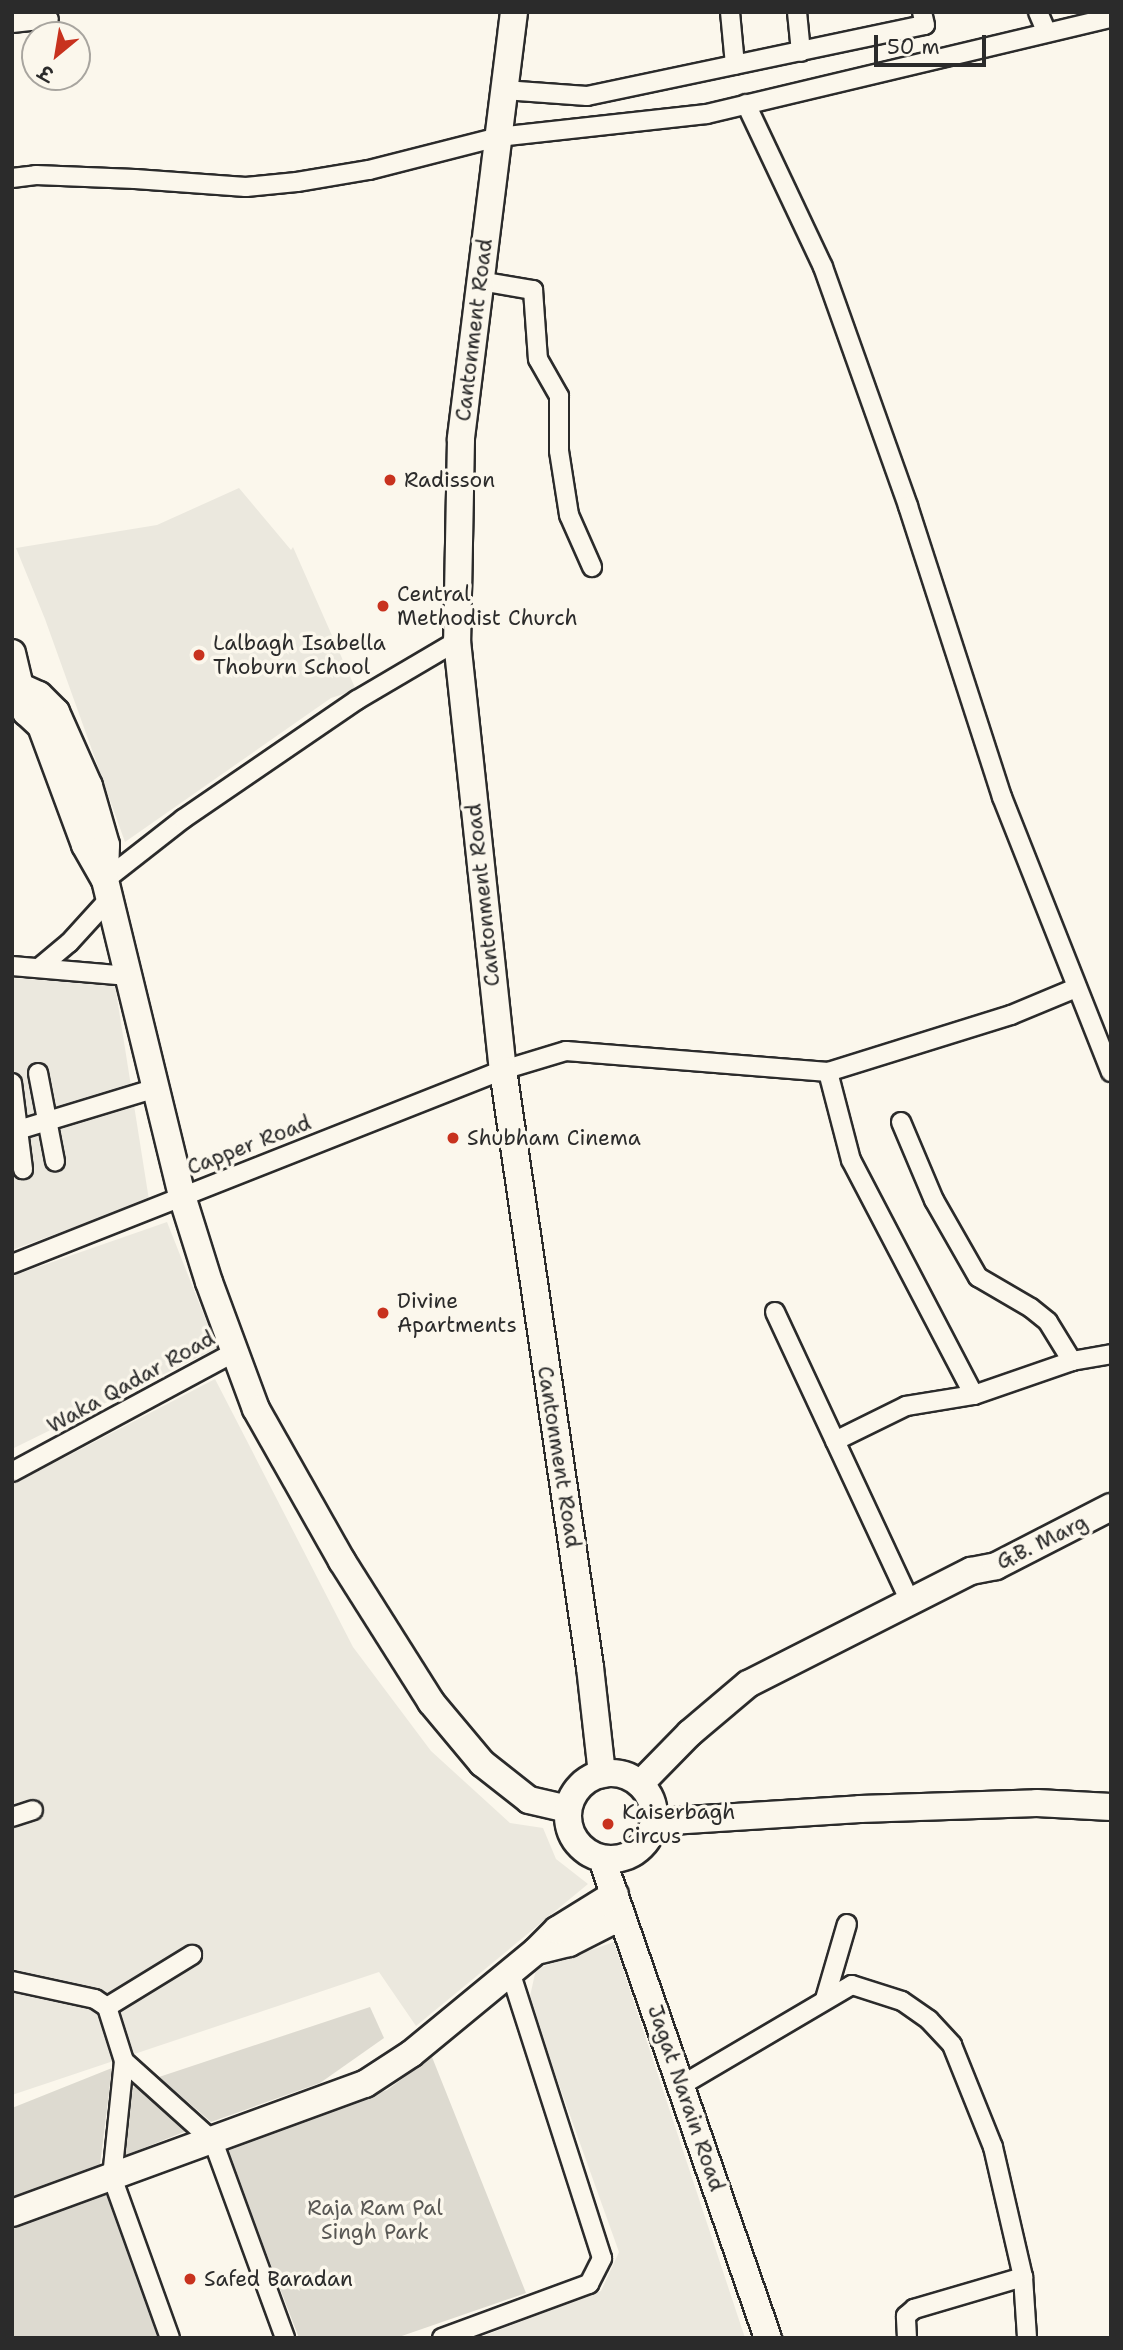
<!DOCTYPE html>
<html>
<head>
<meta charset="utf-8">
<style>
  body { margin:0 }
  #map { position:relative; width:1123px; height:2350px; overflow:hidden; background:#fbf7ec; font-family:"Shantell Sans","Playpen Sans Deva",sans-serif }
  div>[style] { position:absolute }
  .built>* { inset:0; background:#ebe8de }
  .green>* { inset:0; background:#dddad0 }
  .roads { filter:drop-shadow(2px 0 #2b2b2b) drop-shadow(-2px 0 #2b2b2b) drop-shadow(0 2px #2b2b2b) drop-shadow(0 -2px #2b2b2b) }
  .street>* { height:18px; margin:-9px; padding:0 9px; transform-origin:9px; border-radius:9px; background:#fbf7ec }
  .secondary>* { height:26px; margin:-13px; padding:0 13px; transform-origin:13px; border-radius:13px; background:#fbf7ec }
  .secondary>.ring { margin:-13px; padding:0; box-sizing:content-box; background:none; border:26px solid #fbf7ec; border-radius:50% }
  .dots>* { width:19px; height:19px; translate:-50% -50%; box-sizing:border-box; border:4px solid #fbf7ec; border-radius:50% }
  span { translate:-50% -50%; white-space:nowrap; text-align:center; line-height:1.15; -webkit-text-stroke:7px #fbf7ec; paint-order:stroke }
  .street-label { font-size:21px; color:#2b2b2b }
  .poi-label { font-size:21px; color:#2b2b2b }
  .left { translate:0 -50%; text-align:left }
  .park-label { font-size:21px; color:#585754 }
  .frame { position:absolute; inset:0; border:14px solid #2b2b2b; pointer-events:none }
  .north { position:absolute; left:21px; top:21px; width:70px; height:70px; box-sizing:border-box; background:#fbf7ec; border:2px solid #a8a59f; border-radius:50%; rotate:210deg; font-size:19px; font-weight:700; line-height:28px; text-align:center; color:#2b2b2b }
  .north::after { content:''; display:block; margin:auto; width:24px; height:32px; background:#c8321e; clip-path:polygon(50% 0,100% 100%,50% 72%,0 100%) }
  .scale { position:absolute; left:874px; top:35px; width:112px; height:32px; box-sizing:border-box; border:4px solid #2b2b2b; border-top:0; padding-left:9px; font-size:21px; line-height:24px; white-space:nowrap; color:#2b2b2b; -webkit-text-stroke:5px #fbf7ec; paint-order:stroke }
</style>
</head>
<body>
<div id="map">
  <div class="built">
    <i style="clip-path:polygon(239px 488px,291px 550px,293px 547px,356px 690px,331px 698px,125px 842px,45px 619px,16px 548px,157px 525px)"></i>
    <i style="clip-path:polygon(12px 978px,115px 985px,149px 1200px,12px 1250px)"></i>
    <i style="clip-path:polygon(167px 1222px,217px 1348px,12px 1449px,12px 1276px)"></i>
    <i style="clip-path:polygon(215px 1379px,353px 1647px,431px 1751px,510px 1823px,543px 1828px,556px 1859px,588px 1884px,416px 2026px,379px 1972px,12px 2095px,12px 1485px)"></i>
    <i style="clip-path:polygon(614px 1942px,745px 2338px,478px 2338px,601px 2291px,619px 2252px,529px 2001px,536px 1969px)"></i>
  </div>
  <div class="green">
    <i style="clip-path:polygon(370px 2007px,384px 2038px,320px 2083px,211px 2122px,159px 2077px)"></i>
    <i style="clip-path:polygon(432px 2057px,526px 2293px,396px 2338px,299px 2338px,226px 2148px,387px 2090px)"></i>
    <i style="clip-path:polygon(112px 2068px,100px 2165px,12px 2198px,12px 2108px)"></i>
    <i style="clip-path:polygon(142px 2084px,189px 2130px,121px 2157px,126px 2091px)"></i>
    <i style="clip-path:polygon(106px 2194px,158px 2338px,12px 2338px,12px 2228px)"></i>
  </div>
  <div class="roads">
    <div class="street">
      <i style="left:730px;top:12px;width:53px;rotate:84.6deg"></i>
      <i style="left:797px;top:12px;width:40px;rotate:84.3deg"></i>
      <i style="left:1038px;top:12px;width:21px;rotate:67deg"></i>
      <i style="left:12px;top:23px;width:37px;rotate:-6deg"></i>
      <i style="left:504px;top:90px;width:83px;rotate:4.1deg"></i>
      <i style="left:587px;top:96px;width:345px;rotate:-11.9deg"></i>
      <i style="left:925px;top:25px;width:13px;rotate:-103deg"></i>
      <i style="left:746px;top:104px;width:180px;rotate:64.7deg"></i>
      <i style="left:823px;top:267px;width:254px;rotate:70.4deg"></i>
      <i style="left:908px;top:506px;width:306px;rotate:72.1deg"></i>
      <i style="left:1002px;top:797px;width:296px;rotate:68.4deg"></i>
      <i style="left:12px;top:178px;width:24px;rotate:-7deg"></i>
      <i style="left:36px;top:175px;width:99px;rotate:2.3deg"></i>
      <i style="left:135px;top:179px;width:111px;rotate:4.1deg"></i>
      <i style="left:246px;top:187px;width:51px;rotate:-5.6deg"></i>
      <i style="left:297px;top:182px;width:73px;rotate:-9.5deg"></i>
      <i style="left:369px;top:170px;width:133px;rotate:-14.3deg"></i>
      <i style="left:498px;top:137px;width:210px;rotate:-6.3deg"></i>
      <i style="left:707px;top:114px;width:415px;rotate:-13.4deg"></i>
      <i style="left:480px;top:281px;width:54px;rotate:9.6deg"></i>
      <i style="left:533px;top:290px;width:69px;rotate:85.9deg"></i>
      <i style="left:538px;top:359px;width:43px;rotate:60.4deg"></i>
      <i style="left:559px;top:396px;width:55px;rotate:90deg"></i>
      <i style="left:559px;top:451px;width:65px;rotate:81.1deg"></i>
      <i style="left:569px;top:515px;width:57px;rotate:66.1deg"></i>
      <i style="left:105px;top:880px;width:99px;rotate:-38deg"></i>
      <i style="left:183px;top:819px;width:211px;rotate:-34.4deg"></i>
      <i style="left:357px;top:700px;width:116px;rotate:-30.5deg"></i>
      <i style="left:12px;top:966px;width:117px;rotate:4.9deg"></i>
      <i style="left:39px;top:968px;width:39px;rotate:-40deg"></i>
      <i style="left:69px;top:943px;width:59px;rotate:-47.7deg"></i>
      <i style="left:828px;top:1072px;width:91px;rotate:75.4deg"></i>
      <i style="left:851px;top:1160px;width:265px;rotate:62.4deg"></i>
      <i style="left:38px;top:1073px;width:90px;rotate:79.1deg"></i>
      <i style="left:12px;top:1083px;width:87px;rotate:82.7deg"></i>
      <i style="left:901px;top:1122px;width:85px;rotate:67.1deg"></i>
      <i style="left:934px;top:1200px;width:89px;rotate:60.3deg"></i>
      <i style="left:978px;top:1277px;width:61px;rotate:30.3deg"></i>
      <i style="left:1031px;top:1308px;width:22px;rotate:39deg"></i>
      <i style="left:1048px;top:1322px;width:46px;rotate:58.4deg"></i>
      <i style="left:18px;top:1130px;width:144px;rotate:-16.9deg"></i>
      <i style="left:12px;top:1264px;width:528px;rotate:-21.56deg"></i>
      <i style="left:503px;top:1070px;width:66px;rotate:-16.8deg"></i>
      <i style="left:566px;top:1051px;width:263px;rotate:4.6deg"></i>
      <i style="left:828px;top:1072px;width:192px;rotate:-17.3deg"></i>
      <i style="left:1011px;top:1015px;width:70px;rotate:-22.6deg"></i>
      <i style="left:775px;top:1312px;width:319px;rotate:65deg"></i>
      <i style="left:835px;top:1441px;width:79px;rotate:-26.2deg"></i>
      <i style="left:906px;top:1406px;width:69px;rotate:-9.2deg"></i>
      <i style="left:974px;top:1395px;width:104px;rotate:-19.1deg"></i>
      <i style="left:1072px;top:1361px;width:40px;rotate:-10deg"></i>
      <i style="left:12px;top:1472px;width:253px;rotate:-28.3deg"></i>
      <i style="left:12px;top:1817px;width:22px;rotate:-18deg"></i>
      <i style="left:12px;top:1981px;width:85px;rotate:12.2deg"></i>
      <i style="left:95px;top:1999px;width:14px;rotate:34deg"></i>
      <i style="left:107px;top:2007px;width:57px;rotate:72.5deg"></i>
      <i style="left:124px;top:2061px;width:117px;rotate:95.9deg"></i>
      <i style="left:112px;top:2177px;width:171px;rotate:70.2deg"></i>
      <i style="left:825px;top:1999px;width:78px;rotate:-73.7deg"></i>
      <i style="left:107px;top:2007px;width:100px;rotate:-31.5deg"></i>
      <i style="left:124px;top:2061px;width:120px;rotate:42deg"></i>
      <i style="left:213px;top:2141px;width:210px;rotate:69.9deg"></i>
      <i style="left:682px;top:2085px;width:197px;rotate:-30.5deg"></i>
      <i style="left:852px;top:1985px;width:52px;rotate:17.7deg"></i>
      <i style="left:902px;top:2001px;width:33px;rotate:35deg"></i>
      <i style="left:929px;top:2020px;width:34px;rotate:47deg"></i>
      <i style="left:952px;top:2045px;width:110px;rotate:68.1deg"></i>
      <i style="left:993px;top:2147px;width:133px;rotate:77deg"></i>
      <i style="left:1023px;top:2277px;width:61px;rotate:86.2deg"></i>
      <i style="left:442px;top:2338px;width:157px;rotate:-20.2deg"></i>
      <i style="left:589px;top:2284px;width:29px;rotate:-63deg"></i>
      <i style="left:602px;top:2258px;width:300px;rotate:-107.8deg"></i>
      <i style="left:907px;top:2338px;width:22px;rotate:-93deg"></i>
      <i style="left:906px;top:2316px;width:11px;rotate:-41deg"></i>
      <i style="left:914px;top:2309px;width:114px;rotate:-16.4deg"></i>
    </div>
    <div class="secondary">
      <i style="left:514px;top:12px;width:430px;rotate:97.1deg"></i>
      <i style="left:461px;top:439px;width:202px;rotate:91.1deg"></i>
      <i style="left:457px;top:641px;width:431px;rotate:83.9deg"></i>
      <i style="left:503px;top:1070px;width:603px;rotate:81.71deg"></i>
      <i style="left:590px;top:1667px;width:108px;rotate:83.6deg"></i>
      <i style="left:12px;top:653px;width:61px;rotate:76.7deg"></i>
      <i style="left:26px;top:712px;width:21px;rotate:43deg"></i>
      <i style="left:41px;top:726px;width:127px;rotate:69.7deg"></i>
      <i style="left:85px;top:845px;width:40px;rotate:60.3deg"></i>
      <i style="left:105px;top:880px;width:325px;rotate:76.3deg"></i>
      <i style="left:182px;top:1196px;width:90px;rotate:72.6deg"></i>
      <i style="left:209px;top:1282px;width:135px;rotate:69.7deg"></i>
      <i style="left:256px;top:1409px;width:175px;rotate:60.5deg"></i>
      <i style="left:342px;top:1561px;width:167px;rotate:57.7deg"></i>
      <i style="left:431px;top:1702px;width:80px;rotate:50.1deg"></i>
      <i style="left:482px;top:1763px;width:60px;rotate:38.2deg"></i>
      <i style="left:529px;top:1800px;width:40px;rotate:13deg"></i>
      <i style="left:23px;top:688px;width:17px;rotate:24deg"></i>
      <i style="left:39px;top:695px;width:24px;rotate:45deg"></i>
      <i style="left:56px;top:712px;width:81px;rotate:66deg"></i>
      <i style="left:89px;top:786px;width:61px;rotate:73.9deg"></i>
      <i style="left:106px;top:845px;width:34px;rotate:92deg"></i>
      <i class="ring" style="left:568px;top:1773px;width:60px;height:60px"></i>
      <i style="left:640px;top:1784px;width:71px;rotate:-45.6deg"></i>
      <i style="left:690px;top:1733px;width:76px;rotate:-40.2deg"></i>
      <i style="left:748px;top:1684px;width:250px;rotate:-26.9deg"></i>
      <i style="left:971px;top:1571px;width:25px;rotate:-11deg"></i>
      <i style="left:996px;top:1566px;width:129px;rotate:-27.2deg"></i>
      <i style="left:655px;top:1822px;width:205px;rotate:-3.6deg"></i>
      <i style="left:860px;top:1809px;width:177px;rotate:-1.9deg"></i>
      <i style="left:1037px;top:1803px;width:74px;rotate:3.1deg"></i>
      <i style="left:602px;top:1859px;width:507px;rotate:70.89deg"></i>
      <i style="left:541px;top:1950px;width:29px;rotate:-14deg"></i>
      <i style="left:569px;top:1943px;width:59px;rotate:-27deg"></i>
      <i style="left:12px;top:2213px;width:376px;rotate:-20.1deg"></i>
      <i style="left:365px;top:2084px;width:55px;rotate:-33.1deg"></i>
      <i style="left:411px;top:2054px;width:162px;rotate:-39.5deg"></i>
      <i style="left:536px;top:1951px;width:30px;rotate:-45deg"></i>
      <i style="left:557px;top:1930px;width:68px;rotate:-31.8deg"></i>
    </div>
  </div>
  <div class="dots">
    <i style="left:390px;top:480px;background:#c8321e"></i>
    <i style="left:383px;top:606px;background:#c8321e"></i>
    <i style="left:199px;top:655px;background:#c8321e"></i>
    <i style="left:453px;top:1138px;background:#c8321e"></i>
    <i style="left:383px;top:1313px;background:#c8321e"></i>
    <i style="left:608px;top:1824px;background:#c8321e"></i>
    <i style="left:190px;top:2279px;background:#c8321e"></i>
  </div>
  <div class="street-label">
    <span style="left:474px;top:330px;rotate:-83deg">Cantonment Road</span>
    <span style="left:483px;top:895px;rotate:-96deg">Cantonment Road</span>
    <span style="left:249px;top:1145px;rotate:-21deg">Capper Road</span>
    <span style="left:131px;top:1382px;rotate:-29deg">Waka Qadar Road</span>
    <span style="left:559px;top:1457px;rotate:81deg">Cantonment Road</span>
    <span style="left:1042px;top:1542px;rotate:-26deg">G.B. Marg</span>
    <span style="left:686px;top:2098px;rotate:71deg">Jagat Narain Road</span>
  </div>
  <div class="poi-label">
    <span class="left" style="left:404px;top:480px">Radisson</span>
    <span class="left" style="left:397px;top:606px">Central<br>Methodist Church</span>
    <span class="left" style="left:213px;top:655px">Lalbagh Isabella<br>Thoburn School</span>
    <span class="left" style="left:467px;top:1138px">Shubham Cinema</span>
    <span class="left" style="left:397px;top:1313px">Divine<br>Apartments</span>
    <span class="left" style="left:622px;top:1824px">Kaiserbagh<br>Circus</span>
    <span class="left" style="left:204px;top:2279px">Safed Baradan</span>
  </div>
  <div class="park-label">
    <span style="left:375px;top:2220px">Raja Ram Pal<br>Singh Park</span>
  </div>
  <div class="frame"></div>
  <div class="north">उ</div>
  <div class="scale">50 m</div>
</div>
</body>
</html>
